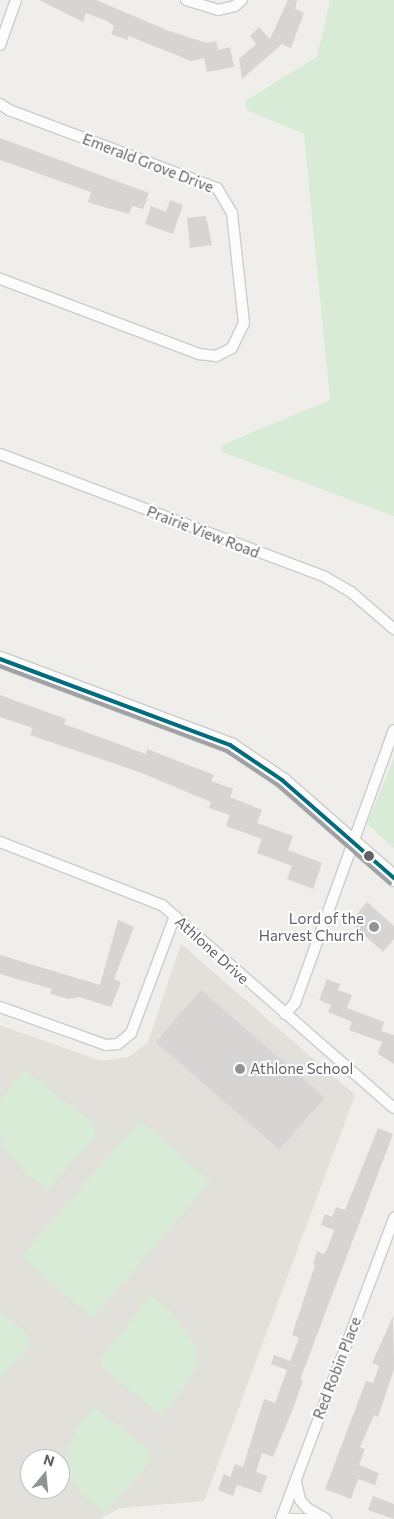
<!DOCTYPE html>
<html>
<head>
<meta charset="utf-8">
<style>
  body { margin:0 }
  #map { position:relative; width:394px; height:1519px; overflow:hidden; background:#efeeea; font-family:Commissioner,sans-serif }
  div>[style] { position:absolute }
  .education>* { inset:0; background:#e2e0da }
  .green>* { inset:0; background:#d8ebd6; transform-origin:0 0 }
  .building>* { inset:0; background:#d6d5d3; transform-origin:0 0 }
  .roads { filter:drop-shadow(1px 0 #cbcccc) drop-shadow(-1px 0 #cbcccc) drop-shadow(0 1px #cbcccc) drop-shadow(0 -1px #cbcccc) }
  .street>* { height:10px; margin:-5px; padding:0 5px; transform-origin:5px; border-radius:5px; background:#fdfcfc }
  .secondary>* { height:15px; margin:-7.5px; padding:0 7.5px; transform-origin:7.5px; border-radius:7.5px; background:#fdfcfc }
  .bus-1>* { height:4px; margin:-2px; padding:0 2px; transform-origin:2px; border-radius:2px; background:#026c7e }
  .bus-2>* { height:4px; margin:-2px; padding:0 2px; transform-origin:2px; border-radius:2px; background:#9fa1a4 }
  .dots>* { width:14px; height:14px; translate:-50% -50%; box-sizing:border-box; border:2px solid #fff; border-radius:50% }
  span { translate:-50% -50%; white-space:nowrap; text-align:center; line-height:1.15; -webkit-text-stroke:4px #fff; paint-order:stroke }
  .street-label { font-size:15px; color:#5f6368 }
  .poi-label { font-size:15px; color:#5f6368 }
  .right { translate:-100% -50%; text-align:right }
  .left { translate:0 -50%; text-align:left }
  .north { position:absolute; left:20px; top:1449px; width:50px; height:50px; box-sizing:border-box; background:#fff; border:1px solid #bfc1c3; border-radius:50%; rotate:17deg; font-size:14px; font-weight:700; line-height:20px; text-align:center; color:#5f6368 }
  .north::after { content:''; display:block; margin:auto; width:18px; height:22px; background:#919496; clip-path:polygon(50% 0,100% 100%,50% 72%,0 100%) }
</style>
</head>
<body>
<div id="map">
  <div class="education">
    <i style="clip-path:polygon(evenodd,181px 944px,355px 1095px,204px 1501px,120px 1508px,100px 1519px,0 1519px,0 1025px,101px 1061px,129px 1057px,148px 1042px,181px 944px,30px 1459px,60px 1459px,60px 1489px,30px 1489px,30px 1459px)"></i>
  </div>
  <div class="green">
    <i style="clip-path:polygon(330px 0,394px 0,394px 516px,222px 452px,222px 445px,330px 400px,304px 134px,247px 110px,245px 101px,317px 57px)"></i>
    <i style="clip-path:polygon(394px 758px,394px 848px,367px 824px)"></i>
    <i style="clip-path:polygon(24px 1070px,94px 1123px,96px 1137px,48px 1189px,24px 1172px,6px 1151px,0 1134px,0 1100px)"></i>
    <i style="left:140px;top:1120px;width:94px;height:181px;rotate:41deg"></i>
    <i style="clip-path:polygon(151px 1295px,170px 1310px,197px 1347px,197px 1365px,188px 1382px,162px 1416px,102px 1367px,101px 1359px)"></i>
    <i style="clip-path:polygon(0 1311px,29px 1335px,30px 1345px,0 1379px)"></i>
    <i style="clip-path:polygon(95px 1407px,149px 1450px,150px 1463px,104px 1513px,84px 1496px,69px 1477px,68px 1450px,78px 1425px)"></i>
  </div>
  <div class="building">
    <i style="clip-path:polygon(39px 0,96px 0,169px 31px,207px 43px,216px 41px,218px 50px,230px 47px,234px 67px,207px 72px,204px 58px,191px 61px,129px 36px,127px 40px,111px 34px,114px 26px,107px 21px,86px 13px,83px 22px)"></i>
    <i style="clip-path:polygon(288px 0,297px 0,295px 9px,304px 13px,291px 48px,282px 44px,242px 79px,239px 59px,256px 44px,250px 36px,259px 27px,270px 39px)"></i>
    <i style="clip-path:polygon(0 138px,149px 193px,143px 209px,132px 206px,129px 214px,107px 208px,88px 202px,91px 192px,0 160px)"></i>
    <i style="clip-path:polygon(170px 200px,183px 205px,173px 234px,145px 224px,151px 206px,166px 212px)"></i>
    <i style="clip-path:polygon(206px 216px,212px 245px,190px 248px,187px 218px)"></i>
    <i style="clip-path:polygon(0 695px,66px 719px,64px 724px,146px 754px,147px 749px,214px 775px,211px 781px,233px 789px,230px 797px,262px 810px,257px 823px,293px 836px,288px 850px,322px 863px,313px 889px,287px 879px,292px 866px,257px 853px,262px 839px,226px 826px,230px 815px,209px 808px,211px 802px,139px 772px,30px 735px,33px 728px,0 717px)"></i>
    <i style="clip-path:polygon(367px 902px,394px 926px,394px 939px,383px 952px,350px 922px)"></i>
    <i style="clip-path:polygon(118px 920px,134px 927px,114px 979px,121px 982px,111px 1007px,79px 997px,68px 999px,50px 994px,52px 989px,0 974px,0 955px,100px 985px)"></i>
    <i style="clip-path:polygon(327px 979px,340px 984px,338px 990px,352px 995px,347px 1008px,384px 1022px,381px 1031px,394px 1035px,394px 1064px,378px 1054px,382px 1042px,349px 1030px,352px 1022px,328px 1012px,331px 1005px,319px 1000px)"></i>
    <i style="left:201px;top:990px;width:164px;height:69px;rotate:41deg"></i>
    <i style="clip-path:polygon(378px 1128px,393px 1134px,300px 1380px,303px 1381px,294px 1406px,273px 1457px,262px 1453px,256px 1472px,267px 1476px,261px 1493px,237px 1485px,233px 1496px,218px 1490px,224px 1474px,230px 1477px,235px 1464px,243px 1467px,264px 1399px,275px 1403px,287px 1370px,271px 1364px,274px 1355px,290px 1361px,299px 1338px,292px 1335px,315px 1265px,313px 1264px,317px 1251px,324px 1254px,327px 1249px,334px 1230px,321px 1225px,325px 1214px,332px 1217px,336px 1207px,345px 1210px)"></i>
    <i style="clip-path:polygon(393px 1316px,394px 1369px,378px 1417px,374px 1415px,360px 1447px,365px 1449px,359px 1465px,379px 1473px,375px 1485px,358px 1479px,351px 1499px,325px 1489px,366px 1381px,373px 1383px,379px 1366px,372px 1363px)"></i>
    <i style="clip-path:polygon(373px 1496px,394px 1504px,394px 1519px,368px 1510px)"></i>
  </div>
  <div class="roads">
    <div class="street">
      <i style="left:186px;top:0;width:34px;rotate:17deg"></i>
      <i style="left:218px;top:10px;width:17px;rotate:-13deg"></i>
      <i style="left:235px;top:6px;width:9px;rotate:-41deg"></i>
      <i style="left:0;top:45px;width:48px;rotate:-70.4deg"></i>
      <i style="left:0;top:104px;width:11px;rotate:34deg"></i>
      <i style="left:9px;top:110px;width:222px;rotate:20.6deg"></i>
      <i style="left:217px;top:188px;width:29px;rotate:59deg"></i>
      <i style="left:232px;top:213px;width:111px;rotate:83.8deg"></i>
      <i style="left:244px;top:323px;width:28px;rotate:116deg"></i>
      <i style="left:232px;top:348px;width:18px;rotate:153deg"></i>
      <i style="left:216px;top:356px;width:17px;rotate:-173deg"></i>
      <i style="left:199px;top:354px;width:213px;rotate:-159.3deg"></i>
      <i style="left:0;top:454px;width:347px;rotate:20.7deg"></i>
      <i style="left:325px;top:577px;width:30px;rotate:30deg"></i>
      <i style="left:351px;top:592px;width:57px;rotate:40.7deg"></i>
      <i style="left:0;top:842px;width:174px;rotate:21.3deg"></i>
      <i style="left:162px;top:905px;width:308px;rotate:41.2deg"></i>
      <i style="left:0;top:1007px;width:113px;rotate:19.7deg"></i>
      <i style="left:106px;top:1045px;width:12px;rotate:-5deg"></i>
      <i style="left:118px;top:1044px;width:17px;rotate:-40deg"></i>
      <i style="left:131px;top:1033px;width:125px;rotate:-69.4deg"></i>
      <i style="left:285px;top:1014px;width:15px;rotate:-48deg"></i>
      <i style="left:295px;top:1003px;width:290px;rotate:-70.1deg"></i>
      <i style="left:296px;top:1482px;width:18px;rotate:77deg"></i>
      <i style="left:300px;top:1500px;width:11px;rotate:49deg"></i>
      <i style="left:307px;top:1508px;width:22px;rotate:30deg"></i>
      <i style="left:281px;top:1519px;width:322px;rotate:-69.4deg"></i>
      <i style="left:283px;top:1519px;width:32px"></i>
    </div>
    <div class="secondary">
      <i style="left:0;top:659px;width:246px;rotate:20.5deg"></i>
      <i style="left:230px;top:745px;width:63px;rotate:33.9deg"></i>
      <i style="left:282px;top:780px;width:149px;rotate:41.2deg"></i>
    </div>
  </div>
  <div class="bus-1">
    <i style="left:0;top:659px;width:246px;rotate:20.5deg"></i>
    <i style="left:230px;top:745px;width:63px;rotate:33.9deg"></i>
    <i style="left:282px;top:780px;width:149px;rotate:41.2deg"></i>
  </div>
  <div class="bus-2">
    <i style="left:0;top:666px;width:242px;rotate:20.5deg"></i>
    <i style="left:227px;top:751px;width:61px;rotate:33.7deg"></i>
    <i style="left:278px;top:785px;width:149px;rotate:41.2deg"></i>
  </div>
  <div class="dots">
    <i style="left:369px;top:856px;background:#5f6368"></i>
    <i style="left:374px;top:927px;background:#919496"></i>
    <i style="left:240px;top:1069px;background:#919496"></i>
  </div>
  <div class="street-label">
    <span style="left:148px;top:163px;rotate:21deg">Emerald Grove Drive</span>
    <span style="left:203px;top:532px;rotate:21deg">Prairie View Road</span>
    <span style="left:212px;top:950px;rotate:42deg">Athlone Drive</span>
    <span style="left:337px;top:1368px;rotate:-69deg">Red Robin Place</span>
  </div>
  <div class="poi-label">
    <span class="right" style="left:364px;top:927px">Lord of the<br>Harvest Church</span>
    <span class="left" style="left:250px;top:1069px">Athlone School</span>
  </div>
  <div class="north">N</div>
</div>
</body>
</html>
